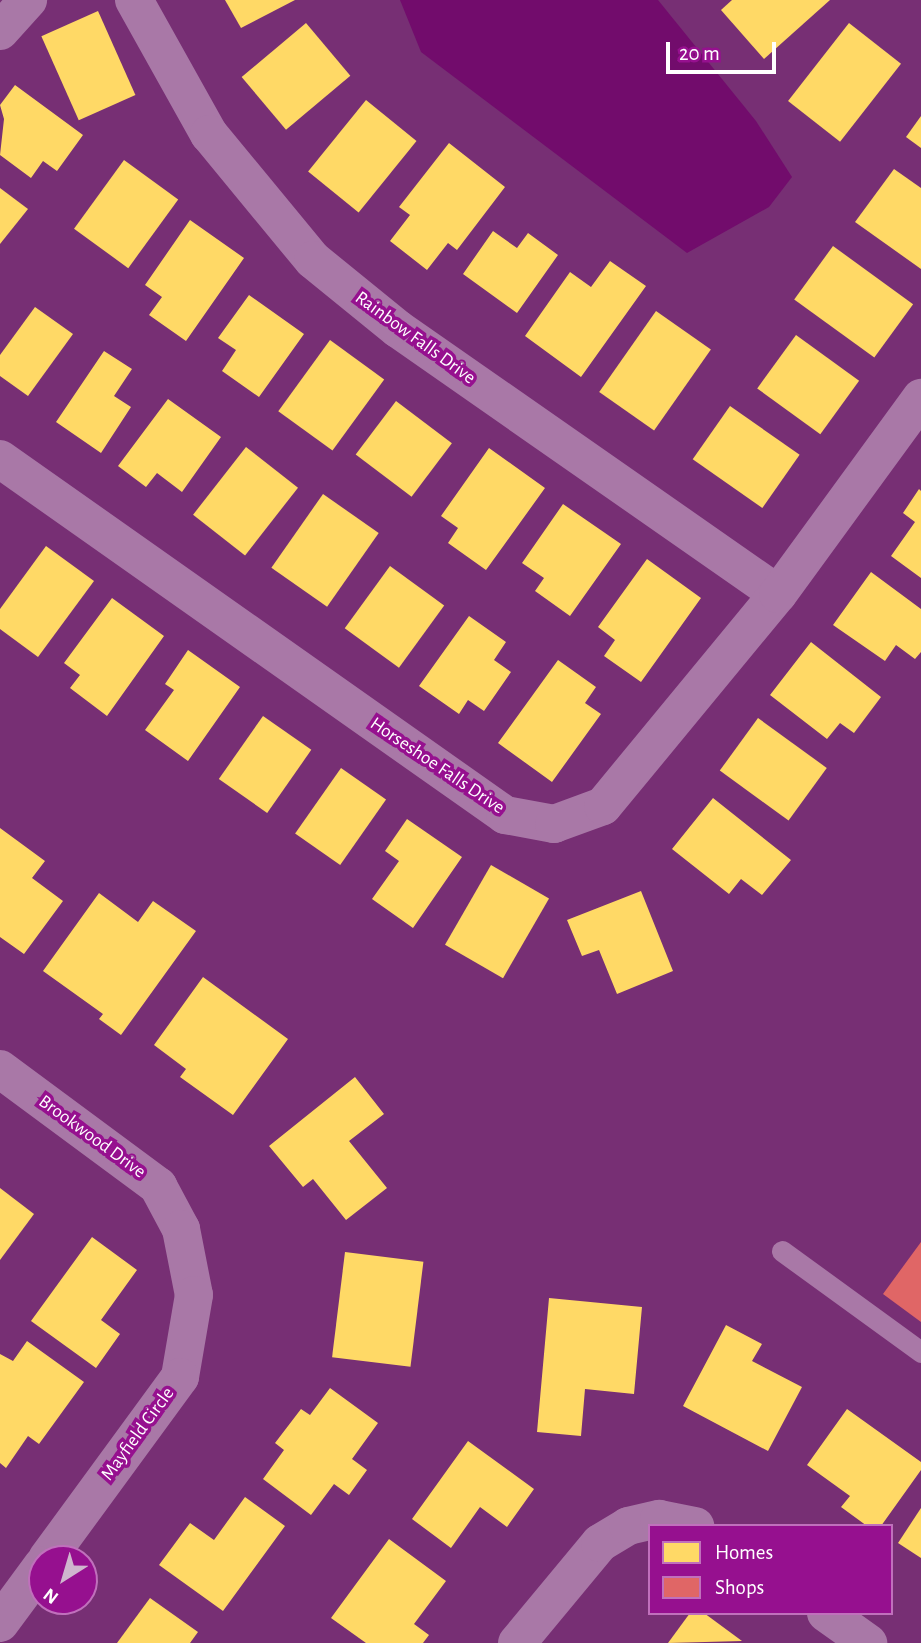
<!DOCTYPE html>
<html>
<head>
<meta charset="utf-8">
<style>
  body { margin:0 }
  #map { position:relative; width:921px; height:1643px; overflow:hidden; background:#772f74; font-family:"Alegreya Sans",sans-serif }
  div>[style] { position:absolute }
  .water>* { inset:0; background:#720c6c }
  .homes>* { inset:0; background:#ffd966; transform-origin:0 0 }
  .shops>* { inset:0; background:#e06666 }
  .lane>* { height:21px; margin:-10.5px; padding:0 10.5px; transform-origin:10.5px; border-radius:10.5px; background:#a978a7 }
  .street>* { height:38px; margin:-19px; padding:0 19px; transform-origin:19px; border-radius:19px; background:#a978a7 }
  span { translate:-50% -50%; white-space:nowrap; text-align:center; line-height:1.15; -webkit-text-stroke:7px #96108f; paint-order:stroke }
  .street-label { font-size:19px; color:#fff }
  .legend { position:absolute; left:648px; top:1524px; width:245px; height:91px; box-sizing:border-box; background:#96108f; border:2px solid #c070bc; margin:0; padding:9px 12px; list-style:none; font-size:21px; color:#fff }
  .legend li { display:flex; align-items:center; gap:14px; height:35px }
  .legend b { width:35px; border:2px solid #c070bc }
  .north { position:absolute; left:28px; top:1545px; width:70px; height:70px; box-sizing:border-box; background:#96108f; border:2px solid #c070bc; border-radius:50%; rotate:217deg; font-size:19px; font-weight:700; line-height:28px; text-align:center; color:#fff }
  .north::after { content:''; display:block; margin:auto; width:24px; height:32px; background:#cfb6ce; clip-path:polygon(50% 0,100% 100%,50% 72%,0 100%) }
  .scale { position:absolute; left:666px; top:42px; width:110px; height:32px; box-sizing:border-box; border:4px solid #fff; border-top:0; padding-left:9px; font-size:21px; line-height:24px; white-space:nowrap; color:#fff; -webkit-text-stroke:5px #96108f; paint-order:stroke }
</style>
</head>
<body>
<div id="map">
  <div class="water">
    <i style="clip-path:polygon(400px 0,658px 0,756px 121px,792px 177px,769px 207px,687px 253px,421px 52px)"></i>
  </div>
  <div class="homes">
    <i style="clip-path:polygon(225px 0,295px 0,241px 28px)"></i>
    <i style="clip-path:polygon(732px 0,830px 0,764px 59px,721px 10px)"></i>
    <i style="left:98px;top:11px;width:92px;height:62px;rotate:66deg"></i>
    <i style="left:306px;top:23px;width:69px;height:84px;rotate:50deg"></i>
    <i style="left:849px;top:23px;width:66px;height:99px;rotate:38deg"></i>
    <i style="clip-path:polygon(15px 85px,83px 135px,57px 171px,43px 161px,31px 178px,0 155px,4px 119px,0 105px)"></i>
    <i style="left:366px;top:100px;width:65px;height:92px;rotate:39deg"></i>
    <i style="clip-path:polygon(921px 116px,921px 148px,906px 137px)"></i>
    <i style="clip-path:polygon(449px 143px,505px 187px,457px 250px,448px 243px,427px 270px,390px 241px,410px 215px,399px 207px)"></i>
    <i style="left:124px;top:160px;width:67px;height:85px;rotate:36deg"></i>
    <i style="clip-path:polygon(894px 169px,921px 188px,921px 269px,855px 222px)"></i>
    <i style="clip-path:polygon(0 188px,28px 209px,0 244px)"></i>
    <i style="clip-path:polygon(190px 220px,244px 258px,186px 341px,149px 315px,162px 297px,145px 285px)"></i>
    <i style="clip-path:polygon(493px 231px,517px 248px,528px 233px,558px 255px,517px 313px,463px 274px)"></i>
    <i style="left:833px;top:246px;width:99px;height:66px;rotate:36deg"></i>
    <i style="clip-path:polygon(610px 261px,646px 286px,581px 377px,525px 336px,570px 272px,591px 287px)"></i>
    <i style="clip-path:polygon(249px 295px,304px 334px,259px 397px,222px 371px,236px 350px,218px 338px)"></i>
    <i style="clip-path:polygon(35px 307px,73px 334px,28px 396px,0 376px,0 355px)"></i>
    <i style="left:656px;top:311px;width:67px;height:99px;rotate:35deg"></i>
    <i style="left:796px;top:335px;width:78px;height:66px;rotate:36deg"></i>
    <i style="left:330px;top:340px;width:67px;height:88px;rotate:36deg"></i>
    <i style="clip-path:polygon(104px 351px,132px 369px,114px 396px,131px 407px,101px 453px,56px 422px)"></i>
    <i style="clip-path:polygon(168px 399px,221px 437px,182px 492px,157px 473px,146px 487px,118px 466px)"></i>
    <i style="left:396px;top:401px;width:70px;height:67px;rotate:37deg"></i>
    <i style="left:730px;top:406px;width:85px;height:65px;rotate:35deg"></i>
    <i style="left:246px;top:447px;width:66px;height:86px;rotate:38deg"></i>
    <i style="clip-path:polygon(489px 448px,545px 488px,486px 570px,448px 543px,458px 528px,441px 516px)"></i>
    <i style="clip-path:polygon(919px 489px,921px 491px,921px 578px,891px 556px,915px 522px,903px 513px)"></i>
    <i style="left:323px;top:494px;width:68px;height:90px;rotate:35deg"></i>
    <i style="clip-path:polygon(563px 504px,621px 544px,570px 616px,535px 591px,544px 578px,522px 563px)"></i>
    <i style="clip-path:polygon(46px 546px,94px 581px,38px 657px,0 629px,0 609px)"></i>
    <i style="clip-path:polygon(647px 559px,701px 598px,641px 682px,604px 656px,615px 640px,598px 627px)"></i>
    <i style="left:390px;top:566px;width:67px;height:77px;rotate:36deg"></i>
    <i style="clip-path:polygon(871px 572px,921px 609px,921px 652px,915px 659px,896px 645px,885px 661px,833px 625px)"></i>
    <i style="clip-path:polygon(112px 598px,164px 636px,107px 716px,70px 688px,80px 675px,64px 663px)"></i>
    <i style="clip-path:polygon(469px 616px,506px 642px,494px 660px,511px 672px,484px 711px,468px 700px,459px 714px,419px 686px)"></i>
    <i style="clip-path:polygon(811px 642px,881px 697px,854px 733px,840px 723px,827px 739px,770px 695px)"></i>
    <i style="clip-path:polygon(188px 650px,240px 687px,188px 761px,145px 730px,174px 690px,165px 684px)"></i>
    <i style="clip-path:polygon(558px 660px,596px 687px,585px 703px,601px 714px,552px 782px,498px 743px)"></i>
    <i style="left:263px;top:716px;width:59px;height:77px;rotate:35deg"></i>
    <i style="left:758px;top:718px;width:85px;height:65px;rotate:36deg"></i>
    <i style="left:341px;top:768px;width:55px;height:80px;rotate:35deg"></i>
    <i style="clip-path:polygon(713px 798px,791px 860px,762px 895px,741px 879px,729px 894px,672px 849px)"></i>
    <i style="clip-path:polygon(407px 819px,462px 857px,413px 928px,372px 899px,399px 861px,385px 851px)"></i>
    <i style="clip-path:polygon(0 828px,45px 861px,32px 878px,63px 901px,24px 954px,0 937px)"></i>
    <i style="left:491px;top:865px;width:67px;height:92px;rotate:30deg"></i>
    <i style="clip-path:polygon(641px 891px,673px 971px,617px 994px,599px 950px,582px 956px,567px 920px)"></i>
    <i style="clip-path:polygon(99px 893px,138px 922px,153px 901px,196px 931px,121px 1035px,99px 1019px,103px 1014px,43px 971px)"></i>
    <i style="clip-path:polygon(203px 977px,288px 1039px,233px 1115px,180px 1077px,186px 1069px,154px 1045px)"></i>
    <i style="clip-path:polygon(355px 1077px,384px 1114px,349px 1141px,387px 1188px,346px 1220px,313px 1179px,303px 1187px,269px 1146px)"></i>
    <i style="clip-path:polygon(0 1188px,34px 1214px,0 1260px)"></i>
    <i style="clip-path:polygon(92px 1237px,137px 1270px,101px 1320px,120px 1334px,96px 1368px,31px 1321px)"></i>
    <i style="left:345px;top:1252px;width:79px;height:106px;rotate:7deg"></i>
    <i style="clip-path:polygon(549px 1298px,642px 1307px,634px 1394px,585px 1389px,581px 1436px,537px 1432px)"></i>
    <i style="clip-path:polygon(726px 1325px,762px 1344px,752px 1361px,802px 1387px,768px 1451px,683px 1406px)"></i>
    <i style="clip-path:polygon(27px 1341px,84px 1382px,39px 1444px,28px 1436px,6px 1468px,0 1463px,0 1354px,13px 1361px)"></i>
    <i style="clip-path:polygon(330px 1388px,378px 1423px,352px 1459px,367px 1470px,349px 1495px,334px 1484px,311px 1515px,263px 1479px,284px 1450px,275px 1443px,301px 1409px,310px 1415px)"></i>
    <i style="clip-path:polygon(847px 1409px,921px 1462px,921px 1470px,881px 1526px,867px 1526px,841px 1507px,850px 1496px,807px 1465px)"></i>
    <i style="clip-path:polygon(468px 1441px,534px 1489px,507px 1527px,480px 1507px,451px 1548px,412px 1519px)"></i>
    <i style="clip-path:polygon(245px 1497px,285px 1526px,223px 1611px,159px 1565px,190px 1523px,214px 1540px)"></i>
    <i style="clip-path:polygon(921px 1508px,921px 1558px,898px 1543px)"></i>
    <i style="clip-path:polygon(389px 1539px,446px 1581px,414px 1624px,429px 1635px,423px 1643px,366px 1643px,331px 1618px)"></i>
    <i style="clip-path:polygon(150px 1598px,198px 1632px,190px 1643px,117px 1643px)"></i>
    <i style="clip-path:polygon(690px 1613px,704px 1613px,742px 1641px,668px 1643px)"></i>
  </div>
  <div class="shops">
    <i style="clip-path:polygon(921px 1242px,921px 1322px,883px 1294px)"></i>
  </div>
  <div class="lane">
    <i style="left:782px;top:1251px;width:172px;rotate:36deg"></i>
  </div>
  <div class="street">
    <i style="left:134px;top:0;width:154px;rotate:60.8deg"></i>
    <i style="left:209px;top:134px;width:163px;rotate:50.5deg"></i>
    <i style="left:313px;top:260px;width:109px;rotate:39.1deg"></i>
    <i style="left:398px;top:329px;width:463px;rotate:34.9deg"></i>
    <i style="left:0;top:31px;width:42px;rotate:-47.9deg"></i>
    <i style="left:0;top:459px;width:618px;rotate:35.18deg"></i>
    <i style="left:505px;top:815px;width:50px;rotate:10.4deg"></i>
    <i style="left:554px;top:824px;width:52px;rotate:-20.2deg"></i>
    <i style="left:603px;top:806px;width:275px;rotate:-50.5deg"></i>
    <i style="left:778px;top:594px;width:243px;rotate:-53.9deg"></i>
    <i style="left:0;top:1069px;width:197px;rotate:36.5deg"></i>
    <i style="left:158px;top:1186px;width:49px;rotate:61.9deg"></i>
    <i style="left:181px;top:1229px;width:67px;rotate:78.9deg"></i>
    <i style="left:194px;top:1295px;width:83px;rotate:99.7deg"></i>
    <i style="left:180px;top:1377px;width:225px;rotate:126.2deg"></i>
    <i style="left:826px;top:1613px;width:52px;rotate:35.5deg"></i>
    <i style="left:0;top:1623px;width:71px;rotate:-53.6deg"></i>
    <i style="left:517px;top:1643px;width:130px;rotate:-50.3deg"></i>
    <i style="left:600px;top:1543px;width:33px;rotate:-31deg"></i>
    <i style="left:628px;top:1526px;width:32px;rotate:-13deg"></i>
    <i style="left:659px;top:1519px;width:37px;rotate:11deg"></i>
  </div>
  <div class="street-label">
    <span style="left:415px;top:338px;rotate:36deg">Rainbow Falls Drive</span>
    <span style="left:437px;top:766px;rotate:34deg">Horseshoe Falls Drive</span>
    <span style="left:92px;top:1137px;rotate:36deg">Brookwood Drive</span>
    <span style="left:138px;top:1434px;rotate:-54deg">Mayfield Circle</span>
  </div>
  <ul class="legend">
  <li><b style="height:19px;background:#ffd966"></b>Homes</li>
  <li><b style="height:19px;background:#e06666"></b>Shops</li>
  </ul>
  <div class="north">N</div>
  <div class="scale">20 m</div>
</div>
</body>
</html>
